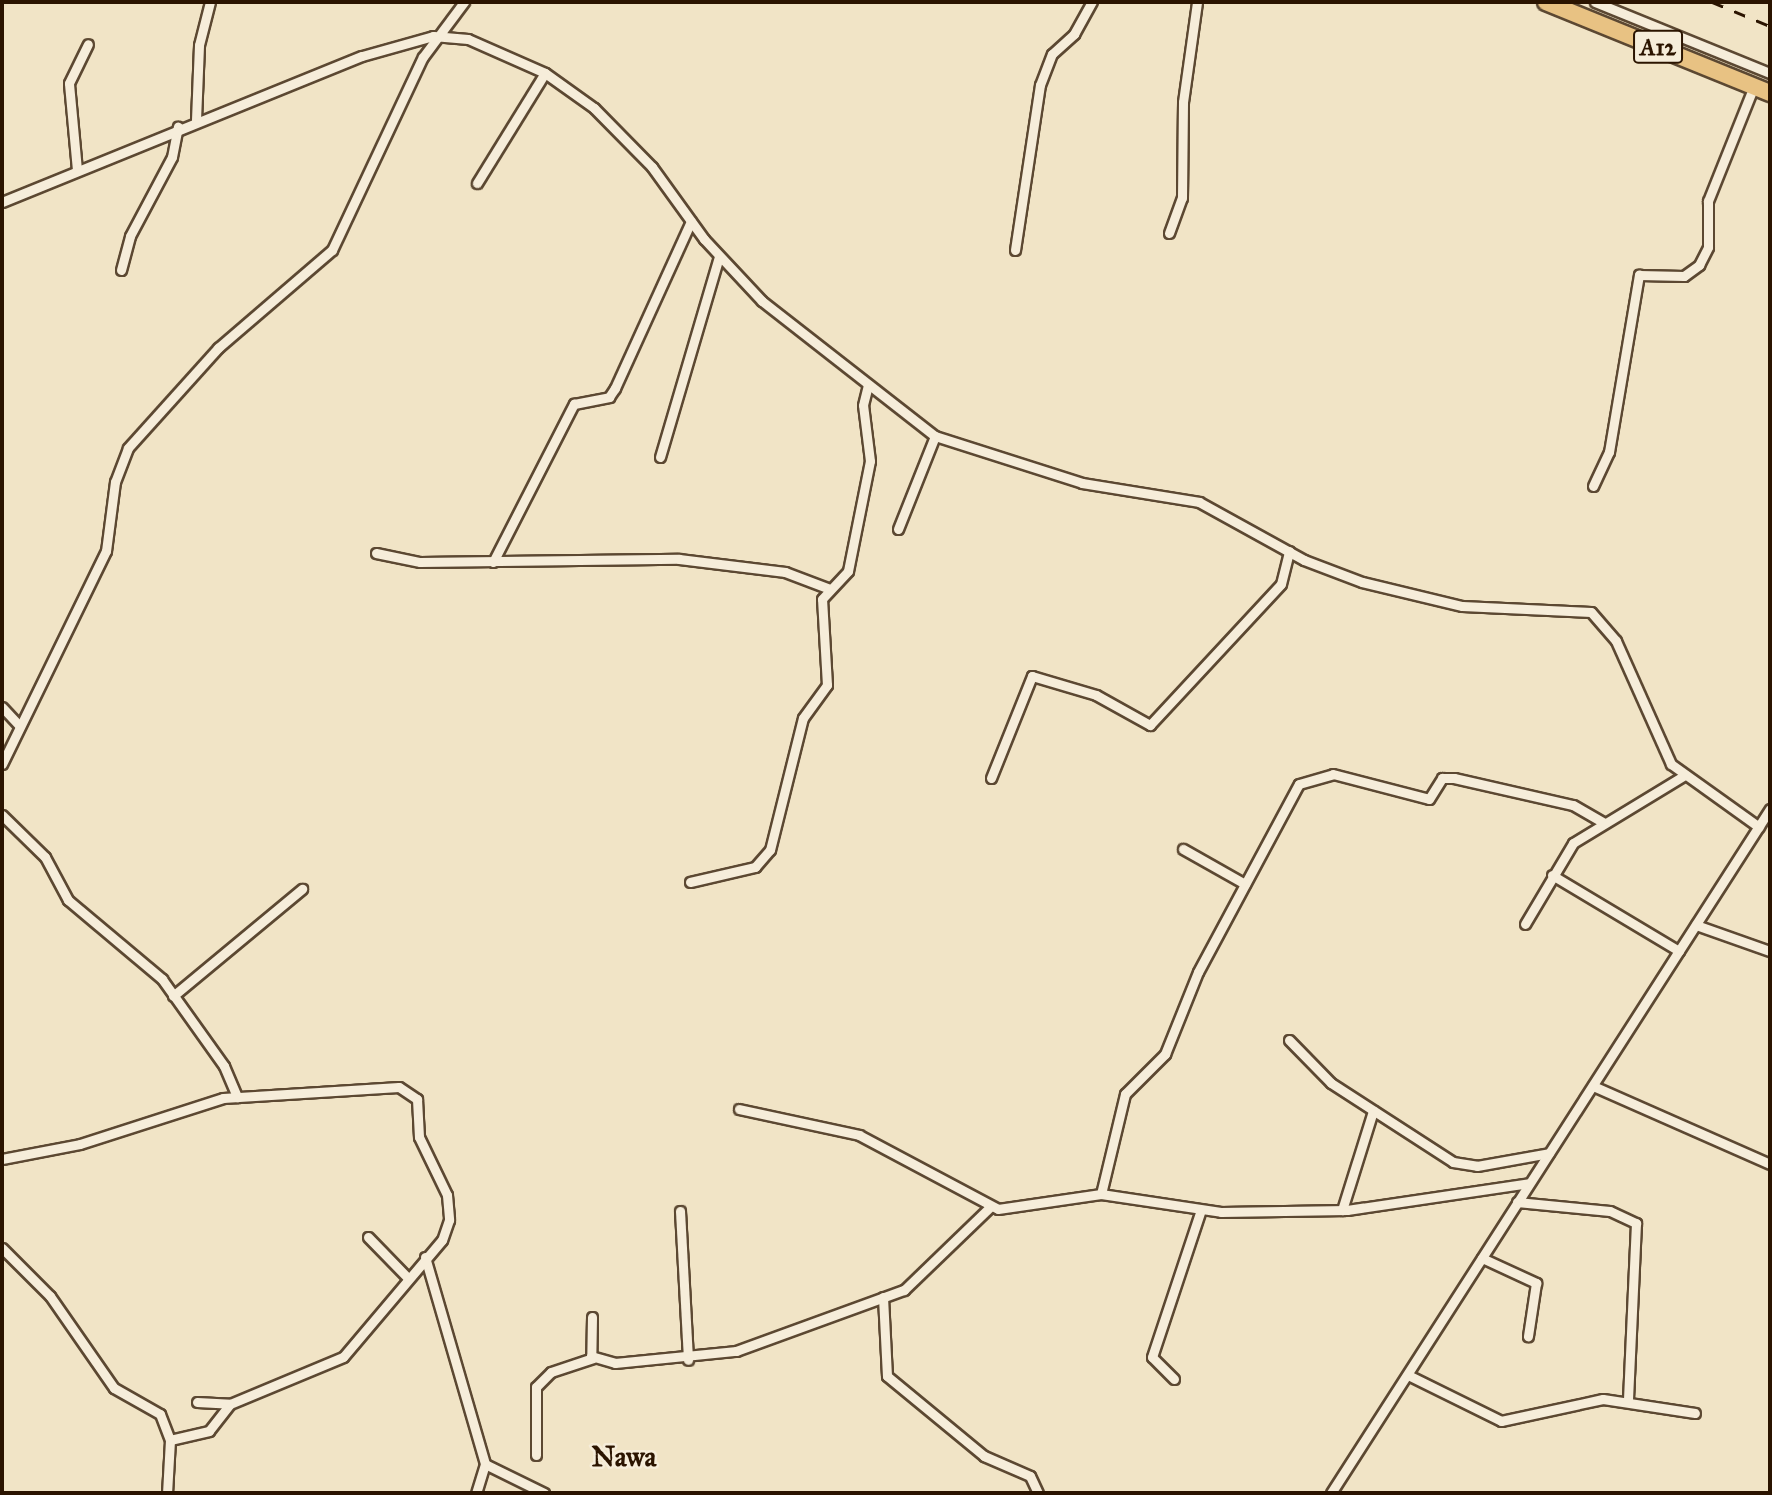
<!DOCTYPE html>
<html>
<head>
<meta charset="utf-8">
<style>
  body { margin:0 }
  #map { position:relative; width:1772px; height:1495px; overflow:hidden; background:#f1e4c6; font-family:"IM FELL Great Primer",serif }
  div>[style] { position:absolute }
  .roads { filter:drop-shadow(2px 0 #5c4832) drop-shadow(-2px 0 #5c4832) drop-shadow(0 2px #5c4832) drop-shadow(0 -2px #5c4832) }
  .street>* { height:9px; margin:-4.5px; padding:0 4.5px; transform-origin:4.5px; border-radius:4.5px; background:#f6edda }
  .highway>* { height:16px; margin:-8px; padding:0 8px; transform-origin:8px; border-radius:8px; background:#e8c283 }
  .rail>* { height:2.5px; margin-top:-1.25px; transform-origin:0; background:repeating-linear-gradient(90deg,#2b1400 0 12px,transparent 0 24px) }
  span { translate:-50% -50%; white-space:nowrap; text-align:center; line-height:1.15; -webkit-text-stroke:5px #f6edda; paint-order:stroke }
  .shield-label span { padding:2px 5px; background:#f6edda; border:2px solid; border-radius:5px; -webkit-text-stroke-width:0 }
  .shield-label { font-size:23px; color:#2b1400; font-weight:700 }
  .quarter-label { font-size:28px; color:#2b1400; font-weight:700 }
  .frame { position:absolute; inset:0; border:4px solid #2b1400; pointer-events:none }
</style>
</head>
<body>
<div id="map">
  <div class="roads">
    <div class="street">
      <i style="left:1595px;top:2px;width:189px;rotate:22.1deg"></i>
      <i style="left:196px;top:120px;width:75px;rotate:-87.7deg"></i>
      <i style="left:199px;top:45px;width:44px;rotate:-75.7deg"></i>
      <i style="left:77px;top:170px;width:87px;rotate:-95.3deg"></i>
      <i style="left:69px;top:83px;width:43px;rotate:-64deg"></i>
      <i style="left:477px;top:183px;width:129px;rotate:-58.3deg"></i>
      <i style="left:2px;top:202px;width:388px;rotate:-22.1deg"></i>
      <i style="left:362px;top:56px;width:74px;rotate:-15.7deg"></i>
      <i style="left:433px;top:36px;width:35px;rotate:5deg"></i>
      <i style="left:468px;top:39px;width:84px;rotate:23.8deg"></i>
      <i style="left:545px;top:73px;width:60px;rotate:35.5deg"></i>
      <i style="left:594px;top:108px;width:83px;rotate:45.5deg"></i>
      <i style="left:652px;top:167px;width:89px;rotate:54.2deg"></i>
      <i style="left:704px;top:239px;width:85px;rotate:46.9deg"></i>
      <i style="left:762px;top:301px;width:219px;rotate:38deg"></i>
      <i style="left:935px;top:436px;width:154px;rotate:17.7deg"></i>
      <i style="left:1082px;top:483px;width:119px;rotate:9.2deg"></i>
      <i style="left:1199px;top:502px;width:120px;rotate:28.9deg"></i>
      <i style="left:1304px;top:560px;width:62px;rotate:20.8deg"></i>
      <i style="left:1362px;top:582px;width:103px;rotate:13.5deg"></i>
      <i style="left:1462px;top:606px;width:129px;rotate:2.7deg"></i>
      <i style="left:1591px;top:612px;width:38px;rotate:49deg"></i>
      <i style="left:1616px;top:641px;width:135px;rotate:65.9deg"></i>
      <i style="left:1671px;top:764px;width:108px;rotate:35.6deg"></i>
      <i style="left:1169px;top:233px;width:37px;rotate:-70deg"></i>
      <i style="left:1182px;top:198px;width:96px;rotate:-89.4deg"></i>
      <i style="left:1183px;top:102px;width:101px;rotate:-82deg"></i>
      <i style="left:1015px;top:250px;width:167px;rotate:-81.4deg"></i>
      <i style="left:1040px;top:85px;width:33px;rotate:-69deg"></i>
      <i style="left:1052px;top:54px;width:30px;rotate:-42deg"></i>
      <i style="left:1074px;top:34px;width:37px;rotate:-61deg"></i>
      <i style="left:121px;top:270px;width:35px;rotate:-75deg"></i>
      <i style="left:130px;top:236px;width:89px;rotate:-62deg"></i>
      <i style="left:172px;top:157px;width:31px;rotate:-79deg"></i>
      <i style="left:660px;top:457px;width:209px;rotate:-73.6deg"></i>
      <i style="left:1593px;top:486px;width:38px;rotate:-65deg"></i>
      <i style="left:1609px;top:452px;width:180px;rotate:-80.4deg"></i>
      <i style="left:1639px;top:275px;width:45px;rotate:1.3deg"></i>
      <i style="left:1684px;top:276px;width:19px;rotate:-36deg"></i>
      <i style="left:1699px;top:265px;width:20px;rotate:-63deg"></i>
      <i style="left:1708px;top:247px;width:46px;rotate:-90deg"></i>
      <i style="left:1708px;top:201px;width:124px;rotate:-68.2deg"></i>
      <i style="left:898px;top:529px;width:100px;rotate:-68.3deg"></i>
      <i style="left:376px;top:553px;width:45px;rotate:11.6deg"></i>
      <i style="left:420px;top:562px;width:259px;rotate:-0.7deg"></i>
      <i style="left:679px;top:559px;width:107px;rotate:7deg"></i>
      <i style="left:785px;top:572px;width:48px;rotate:20.7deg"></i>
      <i style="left:493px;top:562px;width:178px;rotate:-62.9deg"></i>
      <i style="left:574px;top:404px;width:36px;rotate:-11deg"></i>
      <i style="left:609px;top:397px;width:11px;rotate:-56deg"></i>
      <i style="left:615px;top:388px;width:183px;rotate:-65.5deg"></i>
      <i style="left:2px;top:707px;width:26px;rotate:47deg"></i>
      <i style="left:2px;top:764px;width:237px;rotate:-64deg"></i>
      <i style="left:106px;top:551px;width:70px;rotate:-82.6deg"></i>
      <i style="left:115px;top:482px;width:36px;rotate:-69deg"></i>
      <i style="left:128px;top:448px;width:135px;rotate:-48deg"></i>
      <i style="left:218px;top:348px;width:150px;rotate:-40.7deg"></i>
      <i style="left:332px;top:250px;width:213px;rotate:-64.8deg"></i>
      <i style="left:423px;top:57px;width:69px;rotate:-53.3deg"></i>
      <i style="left:991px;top:778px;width:110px;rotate:-68.1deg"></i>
      <i style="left:1032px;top:676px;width:67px;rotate:16.5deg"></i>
      <i style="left:1096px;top:695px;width:62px;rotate:29.1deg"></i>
      <i style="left:1150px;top:725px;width:192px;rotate:-47.1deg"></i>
      <i style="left:1281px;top:584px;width:34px;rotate:-76deg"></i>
      <i style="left:2px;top:815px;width:60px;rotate:44.3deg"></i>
      <i style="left:45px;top:857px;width:49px;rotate:61.9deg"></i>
      <i style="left:68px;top:900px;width:123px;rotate:40deg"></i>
      <i style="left:162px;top:979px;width:107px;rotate:54.5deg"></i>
      <i style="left:224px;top:1066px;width:34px;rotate:67deg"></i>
      <i style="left:1183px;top:849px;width:71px;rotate:29.4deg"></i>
      <i style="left:1552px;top:875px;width:148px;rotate:30.9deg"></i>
      <i style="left:690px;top:882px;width:67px;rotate:-13deg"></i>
      <i style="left:755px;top:867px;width:23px;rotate:-49deg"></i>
      <i style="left:770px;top:850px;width:136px;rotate:-76deg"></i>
      <i style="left:803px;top:718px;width:41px;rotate:-54deg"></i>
      <i style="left:827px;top:685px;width:86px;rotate:-93.3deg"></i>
      <i style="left:822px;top:599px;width:38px;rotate:-47deg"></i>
      <i style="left:848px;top:571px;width:112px;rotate:-78.7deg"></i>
      <i style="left:870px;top:461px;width:56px;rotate:-97.1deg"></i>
      <i style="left:863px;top:405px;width:21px;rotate:-76deg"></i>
      <i style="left:1525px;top:924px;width:94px;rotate:-59.3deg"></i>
      <i style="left:1573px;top:843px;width:129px;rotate:-31.3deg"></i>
      <i style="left:1696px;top:925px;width:78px;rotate:19.4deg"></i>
      <i style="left:173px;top:996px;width:168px;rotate:-39.7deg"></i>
      <i style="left:1289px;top:1040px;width:60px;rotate:45.7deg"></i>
      <i style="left:1331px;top:1083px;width:145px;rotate:32.9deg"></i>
      <i style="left:1453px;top:1162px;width:24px;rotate:9deg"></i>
      <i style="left:1477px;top:1166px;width:73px;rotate:-10.2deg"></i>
      <i style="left:1593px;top:1086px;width:193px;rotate:23.8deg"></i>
      <i style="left:739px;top:1109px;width:123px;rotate:12.2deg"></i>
      <i style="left:859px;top:1135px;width:157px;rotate:28deg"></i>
      <i style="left:998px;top:1209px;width:104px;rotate:-8.3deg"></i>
      <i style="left:1101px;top:1194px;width:121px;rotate:8.5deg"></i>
      <i style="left:1221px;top:1212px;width:126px;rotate:-0.9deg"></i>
      <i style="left:1347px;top:1210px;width:184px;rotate:-8.4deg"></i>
      <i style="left:2px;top:1159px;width:79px;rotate:-10.9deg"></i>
      <i style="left:80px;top:1144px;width:150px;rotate:-17.8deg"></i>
      <i style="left:223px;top:1098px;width:176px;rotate:-3.6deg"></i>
      <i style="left:399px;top:1087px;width:22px;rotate:34deg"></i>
      <i style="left:417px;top:1099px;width:38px;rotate:87deg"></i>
      <i style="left:419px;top:1137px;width:64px;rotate:64.2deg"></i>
      <i style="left:447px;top:1195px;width:25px;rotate:85deg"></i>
      <i style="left:449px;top:1220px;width:21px;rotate:109deg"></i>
      <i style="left:442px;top:1240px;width:153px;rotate:130.2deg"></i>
      <i style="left:343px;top:1357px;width:122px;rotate:157.4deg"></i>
      <i style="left:230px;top:1404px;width:34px;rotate:128deg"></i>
      <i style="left:209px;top:1431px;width:40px;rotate:167deg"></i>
      <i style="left:1101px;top:1194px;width:103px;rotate:-76.5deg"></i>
      <i style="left:1125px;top:1094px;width:57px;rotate:-45deg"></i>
      <i style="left:1165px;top:1054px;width:88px;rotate:-68.1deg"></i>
      <i style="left:1198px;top:972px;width:213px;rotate:-61.8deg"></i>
      <i style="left:1299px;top:784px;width:35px;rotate:-16deg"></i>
      <i style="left:1333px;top:774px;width:99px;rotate:14.6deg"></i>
      <i style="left:1429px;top:799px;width:25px;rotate:-58deg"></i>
      <i style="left:1442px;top:778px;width:12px"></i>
      <i style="left:1454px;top:778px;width:122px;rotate:12.8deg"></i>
      <i style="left:1573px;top:805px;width:36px;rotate:30deg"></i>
      <i style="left:1517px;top:1202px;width:93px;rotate:5.5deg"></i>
      <i style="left:1610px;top:1211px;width:29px;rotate:25deg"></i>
      <i style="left:1636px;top:1223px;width:177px;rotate:92.6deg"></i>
      <i style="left:1342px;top:1210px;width:104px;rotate:-72.6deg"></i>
      <i style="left:680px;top:1211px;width:149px;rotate:86.9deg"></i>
      <i style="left:368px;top:1237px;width:57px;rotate:45.7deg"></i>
      <i style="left:2px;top:1248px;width:68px;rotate:45deg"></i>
      <i style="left:50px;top:1296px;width:112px;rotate:55.2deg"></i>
      <i style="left:114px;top:1388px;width:53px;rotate:29.5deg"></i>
      <i style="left:160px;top:1414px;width:28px;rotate:69deg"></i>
      <i style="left:170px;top:1440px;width:53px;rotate:93.2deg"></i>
      <i style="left:425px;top:1257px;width:216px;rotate:73.8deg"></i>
      <i style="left:485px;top:1464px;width:30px;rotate:107deg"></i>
      <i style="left:1482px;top:1258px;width:60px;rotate:24.8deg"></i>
      <i style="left:1536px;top:1283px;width:54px;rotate:98.6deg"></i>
      <i style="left:883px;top:1297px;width:79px;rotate:87.1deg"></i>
      <i style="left:887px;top:1376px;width:126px;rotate:39.5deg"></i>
      <i style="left:984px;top:1456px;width:50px;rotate:23.5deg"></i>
      <i style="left:1030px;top:1476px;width:19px;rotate:65deg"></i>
      <i style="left:592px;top:1317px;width:39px;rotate:91deg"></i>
      <i style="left:591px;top:1356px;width:25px;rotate:16deg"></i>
      <i style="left:615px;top:1363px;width:122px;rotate:-5.7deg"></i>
      <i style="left:736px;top:1351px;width:179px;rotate:-20deg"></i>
      <i style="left:904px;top:1290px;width:118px;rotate:-44deg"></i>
      <i style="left:1408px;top:1375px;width:104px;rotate:26.3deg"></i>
      <i style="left:1501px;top:1421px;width:104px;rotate:-12.2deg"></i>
      <i style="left:1603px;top:1399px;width:93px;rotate:8.7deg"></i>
      <i style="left:1174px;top:1379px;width:31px;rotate:-135deg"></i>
      <i style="left:1152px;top:1357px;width:155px;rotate:-71.6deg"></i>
      <i style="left:197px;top:1402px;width:33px;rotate:3deg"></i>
      <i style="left:536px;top:1455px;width:68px;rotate:-90deg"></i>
      <i style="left:536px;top:1387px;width:21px;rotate:-45deg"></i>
      <i style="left:551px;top:1372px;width:44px;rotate:-18.4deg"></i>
      <i style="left:485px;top:1464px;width:66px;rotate:26.2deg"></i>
      <i style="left:1331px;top:1493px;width:813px;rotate:-57.31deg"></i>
    </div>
    <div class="highway">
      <i style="left:1546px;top:2px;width:242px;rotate:22.1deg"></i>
    </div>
  </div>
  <div class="rail">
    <i style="left:1712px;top:2px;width:63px;rotate:22.5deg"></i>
  </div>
  <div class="shield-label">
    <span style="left:1658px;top:47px">A12</span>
  </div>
  <div class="quarter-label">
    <span style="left:624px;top:1457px">Nawa</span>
  </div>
  <div class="frame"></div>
</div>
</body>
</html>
